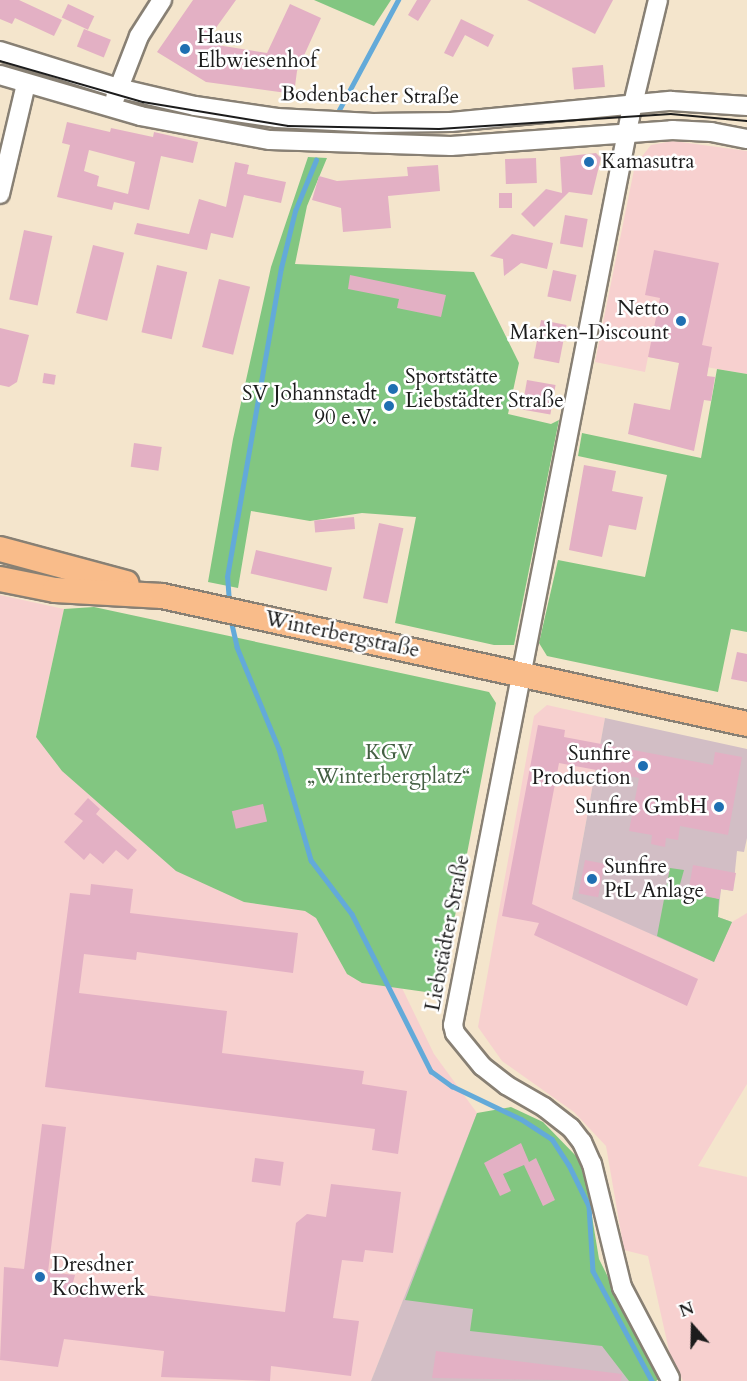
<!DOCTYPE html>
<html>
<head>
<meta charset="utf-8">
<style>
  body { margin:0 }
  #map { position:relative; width:747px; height:1381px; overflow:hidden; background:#f4e5cc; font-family:Cardo,serif }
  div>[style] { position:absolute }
  .built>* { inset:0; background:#f7d0cf }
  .industrial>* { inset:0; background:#d2bec5 }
  .green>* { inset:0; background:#82c681 }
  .stream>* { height:4.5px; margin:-2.25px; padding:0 2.25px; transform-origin:2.25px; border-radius:2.25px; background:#63aad9 }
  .building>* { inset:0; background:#e3b0c4; transform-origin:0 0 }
  .roads { filter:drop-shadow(2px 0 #888074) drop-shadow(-2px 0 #888074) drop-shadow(0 2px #888074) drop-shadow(0 -2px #888074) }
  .minor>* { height:18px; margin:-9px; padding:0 9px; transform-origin:9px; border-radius:9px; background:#fff }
  .major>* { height:24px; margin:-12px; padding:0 12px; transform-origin:12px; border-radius:12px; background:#f9bc8a }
  .tram>* { height:1.5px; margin:-0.75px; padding:0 0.75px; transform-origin:0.75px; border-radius:0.75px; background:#1c1c1c }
  .dots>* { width:16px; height:16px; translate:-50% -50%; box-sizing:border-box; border:3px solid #fff; border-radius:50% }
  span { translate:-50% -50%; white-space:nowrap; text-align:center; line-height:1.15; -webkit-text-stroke:5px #fff; paint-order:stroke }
  .poi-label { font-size:21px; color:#1c1c1c }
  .left { translate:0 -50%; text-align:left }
  .right { translate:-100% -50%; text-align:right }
  .street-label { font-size:21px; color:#1c1c1c }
  .park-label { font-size:21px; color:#456044 }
  .north { position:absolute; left:663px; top:1297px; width:60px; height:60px; -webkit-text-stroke:4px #fff; paint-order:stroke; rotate:340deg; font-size:16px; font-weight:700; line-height:24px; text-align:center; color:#1c1c1c }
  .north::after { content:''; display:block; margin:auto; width:21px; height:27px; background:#1c1c1c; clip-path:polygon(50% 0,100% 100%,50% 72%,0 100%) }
</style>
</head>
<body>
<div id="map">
  <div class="built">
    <i style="clip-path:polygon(673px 141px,747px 151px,747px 374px,648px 357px,645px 372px,595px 362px,635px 165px,651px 145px)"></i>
    <i style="clip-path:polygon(0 595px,64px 609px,36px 736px,244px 902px,305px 911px,317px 918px,347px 974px,362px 983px,402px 988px,434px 1054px,477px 1113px,371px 1381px,0 1381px)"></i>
    <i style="clip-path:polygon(547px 705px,605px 718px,572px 899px,714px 961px,732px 922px,747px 913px,747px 1084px,698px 1166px,747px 1177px,747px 1381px,683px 1381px,670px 1355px,648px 1256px,624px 1250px,606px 1146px,574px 1112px,502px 1061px,478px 1027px,534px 716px)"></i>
  </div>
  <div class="industrial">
    <i style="clip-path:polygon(605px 718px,747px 749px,747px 838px,744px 852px,737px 851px,733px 891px,721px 889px,718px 917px,732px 922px,714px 962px,572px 899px)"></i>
    <i style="clip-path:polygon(477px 1113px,648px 1381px,371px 1381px)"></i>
  </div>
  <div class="green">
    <i style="clip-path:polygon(314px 0,391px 0,374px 26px)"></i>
    <i style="clip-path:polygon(308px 157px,327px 158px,307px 206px,295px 264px,474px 272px,519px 363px,508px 414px,551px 424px,559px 420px,514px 645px,494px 645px,395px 623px,416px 517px,362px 513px,310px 521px,251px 511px,238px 588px,208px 582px,233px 439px,271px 267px)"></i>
    <i style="clip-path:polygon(717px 369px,747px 374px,747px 632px,731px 629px,718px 692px,547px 656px,539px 643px,558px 560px,645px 577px,667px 475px,578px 456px,582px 433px,701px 458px)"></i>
    <i style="clip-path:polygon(94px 607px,489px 692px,496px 703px,440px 994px,362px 983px,347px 974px,316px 918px,305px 911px,244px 902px,176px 871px,62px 771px,36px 737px,64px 609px)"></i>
    <i style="clip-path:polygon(670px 868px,684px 870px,679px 888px,719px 899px,718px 917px,732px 922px,714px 962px,657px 936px)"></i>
    <i style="clip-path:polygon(511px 1107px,543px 1122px,578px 1158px,587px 1186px,599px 1259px,659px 1379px,656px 1381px,629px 1381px,602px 1346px,470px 1331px,473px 1309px,405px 1300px,477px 1113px)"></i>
  </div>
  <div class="stream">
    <i style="left:339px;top:110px;width:125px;rotate:-61.8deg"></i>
    <i style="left:229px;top:603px;width:26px;rotate:-94deg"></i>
    <i style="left:227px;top:577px;width:314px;rotate:-80.1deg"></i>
    <i style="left:281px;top:268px;width:59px;rotate:-76.2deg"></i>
    <i style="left:295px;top:211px;width:55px;rotate:-67.6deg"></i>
    <i style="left:231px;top:620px;width:28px;rotate:77deg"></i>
    <i style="left:237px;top:647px;width:110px;rotate:67.6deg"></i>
    <i style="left:279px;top:749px;width:116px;rotate:73.9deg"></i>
    <i style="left:311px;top:860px;width:68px;rotate:52.8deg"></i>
    <i style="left:352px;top:914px;width:176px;rotate:63.3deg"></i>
    <i style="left:431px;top:1071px;width:26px;rotate:36deg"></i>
    <i style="left:452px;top:1086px;width:76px;rotate:25.6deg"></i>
    <i style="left:521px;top:1119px;width:37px;rotate:33deg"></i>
    <i style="left:552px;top:1139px;width:31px;rotate:57deg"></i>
    <i style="left:569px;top:1165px;width:46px;rotate:64deg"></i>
    <i style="left:589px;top:1206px;width:65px;rotate:86.5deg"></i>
    <i style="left:593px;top:1271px;width:125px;rotate:61.8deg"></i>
  </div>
  <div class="building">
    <i style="clip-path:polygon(0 0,19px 0,62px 20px,54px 36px,15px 18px,12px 24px,0 19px)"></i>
    <i style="clip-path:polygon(193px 0,236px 0,205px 43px,267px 53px,290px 4px,321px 18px,297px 71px,294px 94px,206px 82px,157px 52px)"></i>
    <i style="clip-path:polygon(417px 0,431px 0,418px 21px,408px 15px)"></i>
    <i style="clip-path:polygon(527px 0,613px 0,595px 34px)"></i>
    <i style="left:68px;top:4px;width:29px;height:15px;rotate:25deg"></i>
    <i style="clip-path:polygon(461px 19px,494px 35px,488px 47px,465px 35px,453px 57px,444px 53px)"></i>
    <i style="left:84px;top:29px;width:29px;height:19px;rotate:22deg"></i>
    <i style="left:603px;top:65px;width:22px;height:31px;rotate:85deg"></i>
    <i style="clip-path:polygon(evenodd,67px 122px,110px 132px,111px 128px,153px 137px,154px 132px,198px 142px,193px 163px,161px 156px,149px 210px,114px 202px,112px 210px,57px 197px,70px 145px,62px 143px,67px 122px,89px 150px,135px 162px,128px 194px,97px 186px,99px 176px,84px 171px,89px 150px)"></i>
    <i style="clip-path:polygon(596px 153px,601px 158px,592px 195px,569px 192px,534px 227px,521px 214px,546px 189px,562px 193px,560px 157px)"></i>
    <i style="left:536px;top:158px;width:25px;height:31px;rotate:88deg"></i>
    <i style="clip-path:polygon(235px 162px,249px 165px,247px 174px,286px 182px,281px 203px,244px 195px,233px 238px,211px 233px,207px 250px,134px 234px,137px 223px,189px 234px,199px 199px,226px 207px)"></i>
    <i style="clip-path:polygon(438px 165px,440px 191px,388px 196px,391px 228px,343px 232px,341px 208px,312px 200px,319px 176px,337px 181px,408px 176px,407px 167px)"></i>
    <i style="left:499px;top:193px;width:13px;height:15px"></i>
    <i style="left:565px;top:215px;width:23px;height:29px;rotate:10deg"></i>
    <i style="left:24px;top:230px;width:29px;height:71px;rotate:12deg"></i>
    <i style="clip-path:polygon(512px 234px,553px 243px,547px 269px,521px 263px,504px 276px,503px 259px,490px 256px)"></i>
    <i style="left:93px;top:245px;width:32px;height:70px;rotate:14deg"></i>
    <i style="clip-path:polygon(654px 250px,719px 263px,702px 345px,712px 347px,707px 376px,715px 377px,711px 401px,704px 400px,694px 451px,628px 434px,634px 403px,670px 410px,679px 363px,648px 357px,660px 298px,645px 295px)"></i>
    <i style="left:157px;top:265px;width:31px;height:69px;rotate:13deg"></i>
    <i style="left:553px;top:270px;width:24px;height:27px;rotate:12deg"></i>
    <i style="clip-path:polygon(350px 275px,446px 295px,441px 317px,397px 308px,399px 299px,348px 289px)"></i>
    <i style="left:219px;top:279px;width:32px;height:70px;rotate:14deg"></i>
    <i style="left:541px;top:320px;width:26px;height:39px;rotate:11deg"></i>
    <i style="clip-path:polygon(0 328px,29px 335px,17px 382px,9px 387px,0 385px)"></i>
    <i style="left:44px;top:373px;width:12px;height:10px;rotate:9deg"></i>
    <i style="left:527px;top:380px;width:29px;height:30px;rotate:10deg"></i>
    <i style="left:134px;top:443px;width:28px;height:24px;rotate:8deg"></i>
    <i style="clip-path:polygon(584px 465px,616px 471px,612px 491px,643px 497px,636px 530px,609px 525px,602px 557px,569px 550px)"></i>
    <i style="left:354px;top:517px;width:12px;height:40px;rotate:85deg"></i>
    <i style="left:379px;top:523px;width:25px;height:77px;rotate:12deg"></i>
    <i style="left:256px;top:550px;width:78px;height:24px;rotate:13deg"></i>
    <i style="clip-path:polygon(737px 652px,747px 654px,747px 682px,731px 679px)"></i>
    <i style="clip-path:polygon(538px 725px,565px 730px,564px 737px,713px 765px,715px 752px,742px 757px,728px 835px,680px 826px,678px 840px,666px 838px,665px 847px,651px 844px,652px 835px,629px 831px,639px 778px,559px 763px,532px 904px,698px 979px,687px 1006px,534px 935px,539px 923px,502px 916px)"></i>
    <i style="clip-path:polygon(88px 798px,100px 809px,96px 814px,137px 850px,128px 860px,116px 850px,103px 864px,90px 853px,84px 860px,64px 842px,83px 821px,74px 814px)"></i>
    <i style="left:263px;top:804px;width:18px;height:32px;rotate:77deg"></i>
    <i style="left:585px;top:860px;width:20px;height:34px;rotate:11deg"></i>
    <i style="clip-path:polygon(693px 865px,736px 873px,733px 891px,721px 889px,719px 899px,688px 893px)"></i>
    <i style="clip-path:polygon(91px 884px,133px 889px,130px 913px,298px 933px,293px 973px,137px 952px,136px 960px,84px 954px,79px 993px,227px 1011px,222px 1053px,364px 1071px,362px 1084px,407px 1091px,398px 1154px,372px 1150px,375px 1129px,45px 1087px,70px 893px,90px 895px)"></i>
    <i style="clip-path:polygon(42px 1124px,66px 1127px,48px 1272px,75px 1275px,72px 1286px,285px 1312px,296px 1223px,307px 1214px,326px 1217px,331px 1184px,401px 1192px,393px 1253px,365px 1250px,363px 1262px,342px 1260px,333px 1318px,359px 1321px,351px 1376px,271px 1366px,270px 1381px,161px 1377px,164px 1351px,64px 1339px,58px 1367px,0 1360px,4px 1267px,24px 1269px)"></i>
    <i style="clip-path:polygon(521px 1143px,529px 1162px,536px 1158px,555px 1200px,543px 1206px,524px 1165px,503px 1174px,511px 1191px,500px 1196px,484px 1163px)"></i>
    <i style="left:255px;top:1158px;width:29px;height:24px;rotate:8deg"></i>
    <i style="clip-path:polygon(436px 1351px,622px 1374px,621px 1381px,432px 1378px)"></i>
  </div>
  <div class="roads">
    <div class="minor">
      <i style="left:658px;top:0;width:120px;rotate:103.5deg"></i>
      <i style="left:630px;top:117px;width:925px;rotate:101.03deg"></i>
      <i style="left:453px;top:1025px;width:8px;rotate:76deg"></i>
      <i style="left:455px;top:1033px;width:43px;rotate:50.7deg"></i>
      <i style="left:482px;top:1066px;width:31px;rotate:38deg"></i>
      <i style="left:506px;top:1085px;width:44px;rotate:30.1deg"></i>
      <i style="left:544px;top:1107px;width:34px;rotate:38deg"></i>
      <i style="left:571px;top:1128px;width:18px;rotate:52deg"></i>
      <i style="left:582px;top:1142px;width:24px;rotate:66deg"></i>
      <i style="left:592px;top:1164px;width:127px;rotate:76.3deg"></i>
      <i style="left:622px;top:1287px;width:103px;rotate:62.2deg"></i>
      <i style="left:0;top:51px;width:124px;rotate:17.4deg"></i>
      <i style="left:118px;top:88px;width:79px;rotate:13.2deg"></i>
      <i style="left:195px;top:106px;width:83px;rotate:8.3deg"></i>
      <i style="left:277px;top:118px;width:96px;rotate:3deg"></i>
      <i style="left:373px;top:123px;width:78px;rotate:-0.7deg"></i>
      <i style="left:451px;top:122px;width:221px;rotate:-5.5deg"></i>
      <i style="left:671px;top:101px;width:76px;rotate:3.8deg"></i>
      <i style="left:0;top:75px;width:146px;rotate:16.3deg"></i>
      <i style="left:140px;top:116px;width:132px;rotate:10.5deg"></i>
      <i style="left:270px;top:140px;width:181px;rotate:1.9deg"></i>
      <i style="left:451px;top:146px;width:222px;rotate:-4.1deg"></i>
      <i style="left:672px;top:130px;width:39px;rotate:3deg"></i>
      <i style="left:711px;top:132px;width:37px;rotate:11deg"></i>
      <i style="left:115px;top:98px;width:66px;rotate:-68.8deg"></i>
      <i style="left:139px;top:36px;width:43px;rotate:-57.4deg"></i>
      <i style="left:0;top:194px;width:113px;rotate:-76.7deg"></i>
    </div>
    <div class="major">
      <i style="left:0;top:549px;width:131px;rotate:15.1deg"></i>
      <i style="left:0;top:579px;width:56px;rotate:11.3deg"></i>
      <i style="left:55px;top:590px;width:107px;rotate:3.2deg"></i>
      <i style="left:162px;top:596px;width:599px;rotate:12.34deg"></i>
    </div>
  </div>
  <div class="tram">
    <i style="left:0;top:61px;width:149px;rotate:16deg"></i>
    <i style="left:143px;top:102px;width:147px;rotate:9.4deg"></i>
    <i style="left:288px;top:126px;width:151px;rotate:1.1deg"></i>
    <i style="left:439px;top:129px;width:232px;rotate:-3.7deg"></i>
    <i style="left:671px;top:114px;width:76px;rotate:5.3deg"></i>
  </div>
  <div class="dots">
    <i style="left:185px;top:49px;background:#1f6fb2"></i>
    <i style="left:589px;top:162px;background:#1f6fb2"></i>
    <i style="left:681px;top:321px;background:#1f6fb2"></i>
    <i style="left:393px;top:389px;background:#1f6fb2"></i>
    <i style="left:389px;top:406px;background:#1f6fb2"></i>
    <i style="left:643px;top:766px;background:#1f6fb2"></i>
    <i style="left:719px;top:807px;background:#1f6fb2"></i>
    <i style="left:592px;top:879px;background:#1f6fb2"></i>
    <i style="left:40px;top:1277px;background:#1f6fb2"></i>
  </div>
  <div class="poi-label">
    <span class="left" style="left:197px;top:49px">Haus<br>Elbwiesenhof</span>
    <span class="left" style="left:601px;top:162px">Kamasutra</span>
    <span class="right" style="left:669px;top:321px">Netto<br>Marken-Discount</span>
    <span class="left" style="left:405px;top:389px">Sportstätte<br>Liebstädter Straße</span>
    <span class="right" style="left:377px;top:406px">SV Johannstadt<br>90 e.V.</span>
    <span class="right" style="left:631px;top:766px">Sunfire<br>Production</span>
    <span class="right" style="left:707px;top:807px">Sunfire GmbH</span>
    <span class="left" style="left:604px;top:879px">Sunfire<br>PtL Anlage</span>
    <span class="left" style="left:52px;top:1277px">Dresdner<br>Kochwerk</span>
  </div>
  <div class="street-label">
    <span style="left:370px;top:96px;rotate:1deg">Bodenbacher Straße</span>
    <span style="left:342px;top:635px;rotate:12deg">Winterbergstraße</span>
    <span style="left:448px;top:933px;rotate:-79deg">Liebstädter Straße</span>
  </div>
  <div class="park-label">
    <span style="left:389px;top:765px">KGV<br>„Winterbergplatz“</span>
  </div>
  <div class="north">N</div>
</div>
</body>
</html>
